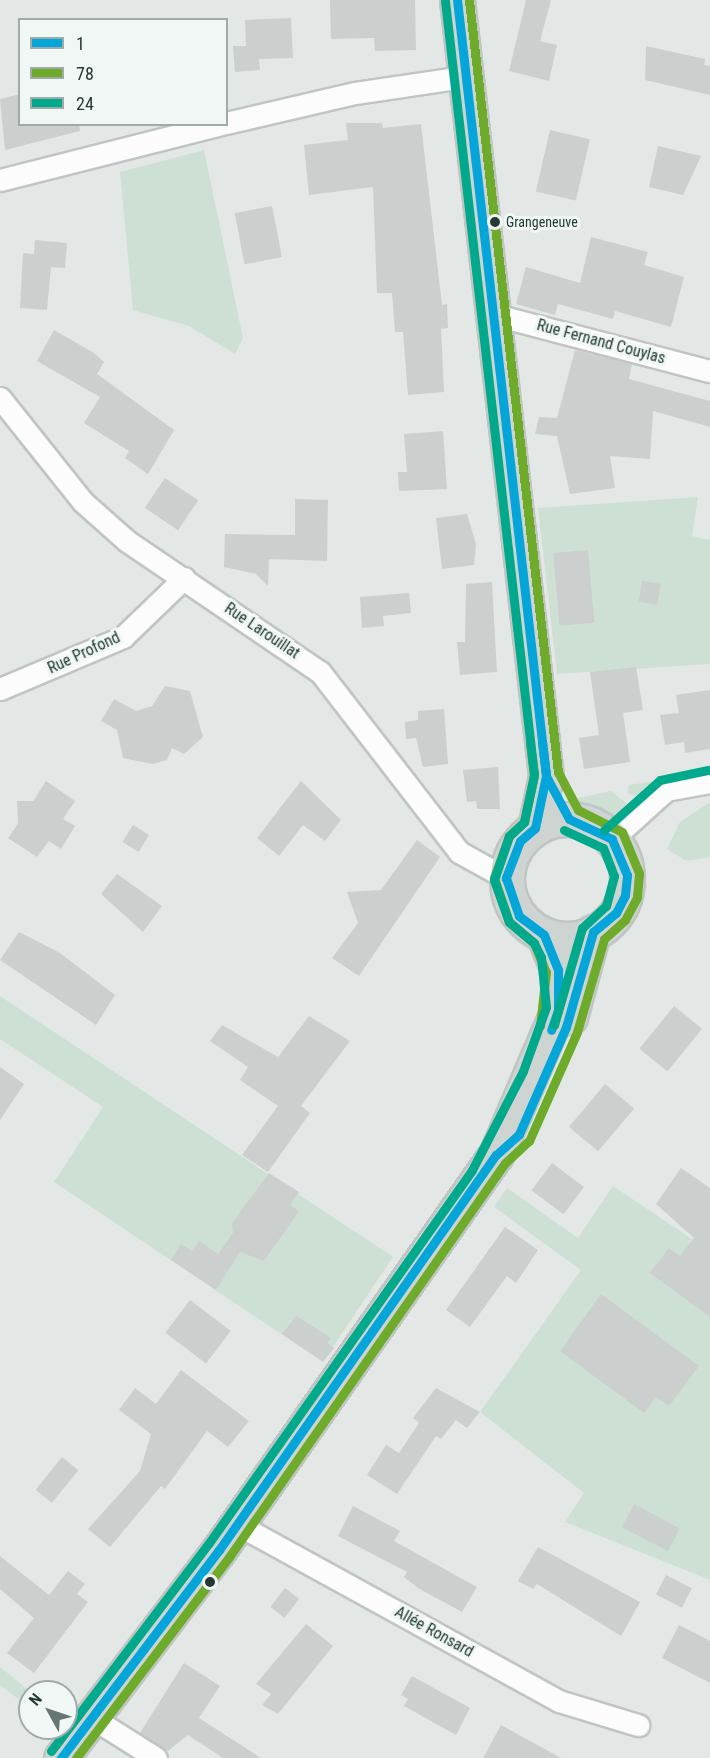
<!DOCTYPE html>
<html>
<head>
<meta charset="utf-8">
<style>
  body { margin:0 }
  #map { position:relative; width:710px; height:1758px; overflow:hidden; background:#e3e8e6; font-family:"Roboto Condensed",sans-serif }
  div>[style] { position:absolute }
  .green>* { inset:0; background:#cee0d4 }
  .building>* { inset:0; background:#cbcfce; transform-origin:0 0 }
  .roads { filter:drop-shadow(2px 0 #c0c5c3) drop-shadow(-2px 0 #c0c5c3) drop-shadow(0 2px #c0c5c3) drop-shadow(0 -2px #c0c5c3) }
  .street>* { height:21px; margin:-10.5px; padding:0 10.5px; transform-origin:10.5px; border-radius:10.5px; background:#fbfcfb }
  .primary>* { height:33px; margin:-16.5px; padding:0 16.5px; transform-origin:16.5px; border-radius:16.5px; background:#ced4d2 }
  .primary>.ring { margin:-16.5px; padding:0; box-sizing:content-box; background:none; border:33px solid #ced4d2; border-radius:50% }
  .bus-1>* { height:9px; margin:-4.5px; padding:0 4.5px; transform-origin:4.5px; border-radius:4.5px; background:#04a5d9 }
  .bus-2>* { height:9px; margin:-4.5px; padding:0 4.5px; transform-origin:4.5px; border-radius:4.5px; background:#6eab2b }
  .bus-3>* { height:9px; margin:-4.5px; padding:0 4.5px; transform-origin:4.5px; border-radius:4.5px; background:#00a98b }
  .dots>* { width:16px; height:16px; translate:-50% -50%; box-sizing:border-box; border:3px solid #f1f7f5; border-radius:50% }
  span { translate:-50% -50%; white-space:nowrap; text-align:center; line-height:1.15; -webkit-text-stroke:6px #f1f7f5; paint-order:stroke }
  .bus-label { font-size:14px; color:#233a35 }
  .left { translate:0 -50%; text-align:left }
  .street-label { font-size:16px; color:#233a35 }
  .legend { position:absolute; left:18px; top:18px; width:210px; height:108px; box-sizing:border-box; background:#f1f7f5; border:2px solid #9faba8; margin:0; padding:8px 10px; list-style:none; font-size:18px; color:#233a35 }
  .legend li { display:flex; align-items:center; gap:12px; height:30px }
  .legend b { width:30px; border:2px solid #9faba8 }
  .north { position:absolute; left:18px; top:1680px; width:60px; height:60px; box-sizing:border-box; background:#f1f7f5; border:2px solid #9faba8; border-radius:50%; rotate:310deg; font-size:16px; font-weight:700; line-height:24px; text-align:center; color:#233a35 }
  .north::after { content:''; display:block; margin:auto; width:21px; height:27px; background:#667773; clip-path:polygon(50% 0,100% 100%,50% 72%,0 100%) }
</style>
</head>
<body>
<div id="map">
  <div class="green">
    <i style="clip-path:polygon(204px 150px,243px 338px,235px 354px,189px 326px,133px 310px,120px 172px)"></i>
    <i style="clip-path:polygon(698px 497px,692px 536px,710px 540px,710px 664px,557px 674px,538px 508px)"></i>
    <i style="clip-path:polygon(655px 781px,661px 784px,640px 798px,627px 793px,629px 785px)"></i>
    <i style="clip-path:polygon(611px 791px,627px 804px,625px 812px,609px 821px,570px 800px)"></i>
    <i style="clip-path:polygon(710px 802px,710px 857px,686px 861px,667px 849px,680px 822px)"></i>
    <i style="clip-path:polygon(0 996px,393px 1257px,323px 1362px,54px 1182px,103px 1107px,0 1039px)"></i>
    <i style="clip-path:polygon(613px 1186px,710px 1251px,710px 1580px,565px 1522px,584px 1493px,480px 1412px,581px 1270px,494px 1207px,507px 1188px,578px 1238px)"></i>
    <i style="clip-path:polygon(0 1667px,31px 1692px,30px 1708px,0 1685px)"></i>
  </div>
  <div class="building">
    <i style="clip-path:polygon(330px 0,415px 0,416px 50px,375px 51px,374px 38px,331px 39px)"></i>
    <i style="clip-path:polygon(526px 0,551px 0,540px 41px,557px 45px,549px 81px,509px 71px)"></i>
    <i style="clip-path:polygon(291px 18px,293px 58px,259px 59px,260px 70px,235px 72px,233px 46px,246px 46px,245px 20px)"></i>
    <i style="clip-path:polygon(646px 46px,705px 59px,704px 65px,710px 66px,710px 95px,645px 80px)"></i>
    <i style="clip-path:polygon(20px 94px,20px 124px,79px 124px,80px 131px,5px 150px,0 99px)"></i>
    <i style="clip-path:polygon(346px 123px,382px 123px,383px 128px,421px 124px,442px 305px,447px 304px,448px 328px,441px 329px,444px 392px,408px 395px,403px 332px,395px 332px,392px 293px,377px 293px,373px 187px,309px 195px,304px 145px,348px 140px)"></i>
    <i style="left:550px;top:130px;width:41px;height:63px;rotate:13deg"></i>
    <i style="clip-path:polygon(658px 146px,701px 156px,683px 195px,649px 187px)"></i>
    <i style="left:272px;top:206px;width:52px;height:38px;rotate:79deg"></i>
    <i style="clip-path:polygon(591px 237px,648px 252px,644px 265px,684px 277px,671px 327px,615px 311px,613px 319px,558px 304px,555px 315px,516px 304px,526px 267px,580px 283px)"></i>
    <i style="clip-path:polygon(35px 240px,67px 243px,65px 268px,51px 267px,47px 310px,20px 308px,23px 253px,34px 254px)"></i>
    <i style="clip-path:polygon(54px 330px,94px 353px,104px 362px,97px 374px,174px 430px,148px 474px,125px 458px,129px 451px,84px 423px,100px 397px,37px 361px)"></i>
    <i style="clip-path:polygon(575px 350px,632px 364px,629px 379px,710px 401px,710px 427px,653px 411px,650px 459px,610px 456px,615px 488px,570px 494px,557px 436px,535px 434px,539px 417px,557px 418px)"></i>
    <i style="clip-path:polygon(443px 431px,447px 489px,399px 491px,398px 472px,407px 472px,404px 434px)"></i>
    <i style="left:165px;top:478px;width:40px;height:36px;rotate:34deg"></i>
    <i style="clip-path:polygon(295px 499px,328px 500px,327px 561px,269px 559px,268px 586px,256px 574px,224px 567px,225px 534px,295px 535px)"></i>
    <i style="clip-path:polygon(467px 514px,476px 544px,474px 565px,442px 569px,436px 518px)"></i>
    <i style="left:588px;top:550px;width:73px;height:35px;rotate:85deg"></i>
    <i style="left:642px;top:581px;width:19px;height:21px;rotate:9deg"></i>
    <i style="clip-path:polygon(492px 582px,497px 672px,460px 675px,457px 642px,465px 642px,466px 584px)"></i>
    <i style="clip-path:polygon(409px 593px,411px 613px,383px 616px,384px 626px,362px 628px,360px 597px)"></i>
    <i style="clip-path:polygon(636px 667px,643px 710px,623px 713px,630px 762px,584px 769px,579px 738px,599px 735px,590px 672px)"></i>
    <i style="clip-path:polygon(165px 686px,190px 691px,203px 737px,184px 754px,172px 748px,167px 760px,152px 764px,123px 758px,117px 730px,101px 721px,114px 699px,136px 711px,152px 706px)"></i>
    <i style="clip-path:polygon(710px 690px,710px 749px,685px 753px,684px 742px,665px 745px,660px 715px,679px 713px,676px 695px)"></i>
    <i style="clip-path:polygon(444px 709px,448px 764px,423px 767px,416px 738px,406px 739px,405px 722px,418px 720px,418px 711px)"></i>
    <i style="clip-path:polygon(498px 767px,500px 809px,477px 809px,476px 801px,467px 802px,463px 770px)"></i>
    <i style="clip-path:polygon(46px 781px,75px 801px,63px 819px,75px 826px,61px 849px,49px 841px,37px 857px,8px 838px,18px 824px,17px 801px,33px 801px)"></i>
    <i style="clip-path:polygon(301px 781px,341px 820px,325px 841px,303px 825px,279px 856px,257px 838px)"></i>
    <i style="left:133px;top:825px;width:19px;height:20px;rotate:32deg"></i>
    <i style="clip-path:polygon(417px 840px,440px 857px,359px 976px,332px 958px,358px 923px,347px 892px,381px 890px)"></i>
    <i style="clip-path:polygon(117px 874px,162px 906px,143px 932px,101px 894px)"></i>
    <i style="clip-path:polygon(19px 932px,60px 953px,115px 995px,96px 1025px,0 960px)"></i>
    <i style="left:674px;top:1006px;width:36px;height:55px;rotate:39deg"></i>
    <i style="clip-path:polygon(309px 1016px,350px 1041px,301px 1106px,310px 1113px,268px 1172px,242px 1155px,278px 1106px,240px 1080px,248px 1067px,210px 1041px,222px 1025px,278px 1057px)"></i>
    <i style="clip-path:polygon(0 1067px,24px 1084px,0 1120px)"></i>
    <i style="left:605px;top:1084px;width:38px;height:56px;rotate:40deg"></i>
    <i style="left:552px;top:1163px;width:40px;height:34px;rotate:37deg"></i>
    <i style="clip-path:polygon(681px 1168px,710px 1188px,710px 1317px,650px 1273px,669px 1248px,680px 1256px,694px 1238px,656px 1204px)"></i>
    <i style="clip-path:polygon(269px 1173px,299px 1192px,290px 1205px,299px 1211px,264px 1261px,240px 1252px,216px 1290px,171px 1260px,181px 1244px,192px 1251px,199px 1241px,218px 1254px,233px 1233px,232px 1223px)"></i>
    <i style="clip-path:polygon(505px 1227px,538px 1250px,516px 1283px,507px 1276px,470px 1327px,446px 1310px)"></i>
    <i style="clip-path:polygon(601px 1294px,699px 1366px,669px 1406px,656px 1397px,644px 1413px,560px 1351px)"></i>
    <i style="left:190px;top:1300px;width:51px;height:41px;rotate:37deg"></i>
    <i style="clip-path:polygon(296px 1316px,331px 1338px,327px 1343px,334px 1348px,323px 1362px,282px 1334px)"></i>
    <i style="clip-path:polygon(181px 1370px,249px 1421px,228px 1447px,207px 1431px,165px 1489px,161px 1486px,110px 1547px,88px 1529px,140px 1471px,151px 1434px,119px 1410px,135px 1388px,156px 1404px)"></i>
    <i style="clip-path:polygon(436px 1388px,480px 1412px,467px 1428px,456px 1420px,441px 1439px,436px 1436px,397px 1494px,367px 1475px,386px 1445px,399px 1453px,419px 1423px,413px 1418px)"></i>
    <i style="left:62px;top:1457px;width:21px;height:42px;rotate:39deg"></i>
    <i style="left:634px;top:1504px;width:52px;height:26px;rotate:28deg"></i>
    <i style="clip-path:polygon(353px 1506px,400px 1531px,394px 1541px,477px 1587px,462px 1612px,418px 1588px,404px 1577px,407px 1572px,338px 1536px)"></i>
    <i style="clip-path:polygon(538px 1547px,640px 1602px,621px 1636px,537px 1584px,533px 1589px,518px 1581px)"></i>
    <i style="clip-path:polygon(0 1556px,49px 1595px,68px 1571px,85px 1584px,77px 1594px,88px 1602px,34px 1673px,7px 1653px,34px 1618px,0 1589px)"></i>
    <i style="left:666px;top:1575px;width:29px;height:22px;rotate:27deg"></i>
    <i style="left:285px;top:1588px;width:18px;height:24px;rotate:38deg"></i>
    <i style="clip-path:polygon(306px 1624px,333px 1646px,278px 1714px,262px 1705px,271px 1694px,256px 1684px)"></i>
    <i style="clip-path:polygon(679px 1625px,710px 1641px,710px 1683px,662px 1658px)"></i>
    <i style="clip-path:polygon(184px 1663px,220px 1686px,199px 1718px,261px 1758px,223px 1758px,188px 1735px,168px 1751px,140px 1733px)"></i>
    <i style="clip-path:polygon(412px 1676px,470px 1708px,456px 1735px,404px 1706px,408px 1699px,401px 1695px)"></i>
    <i style="clip-path:polygon(501px 1725px,561px 1758px,483px 1758px)"></i>
  </div>
  <div class="roads">
    <div class="street">
      <i style="left:226px;top:123px;width:132px;rotate:-13.1deg"></i>
      <i style="left:355px;top:93px;width:110px;rotate:-8.4deg"></i>
      <i style="left:0;top:180px;width:229px;rotate:-14.2deg"></i>
      <i style="left:492px;top:314px;width:225px;rotate:14.7deg"></i>
      <i style="left:0;top:398px;width:133px;rotate:51.4deg"></i>
      <i style="left:83px;top:502px;width:59px;rotate:41.6deg"></i>
      <i style="left:127px;top:541px;width:233px;rotate:34.2deg"></i>
      <i style="left:320px;top:672px;width:227px;rotate:52.3deg"></i>
      <i style="left:459px;top:852px;width:54px;rotate:29deg"></i>
      <i style="left:0;top:689px;width:134px;rotate:-22.9deg"></i>
      <i style="left:123px;top:637px;width:85px;rotate:-44deg"></i>
      <i style="left:612px;top:839px;width:73px;rotate:-42.2deg"></i>
      <i style="left:666px;top:790px;width:45px;rotate:-10.3deg"></i>
      <i style="left:237px;top:1524px;width:367px;rotate:28.8deg"></i>
      <i style="left:559px;top:1701px;width:83px;rotate:16.9deg"></i>
      <i style="left:94px;top:1719px;width:73px;rotate:32.2deg"></i>
    </div>
    <div class="primary">
      <i style="left:457px;top:0;width:781px;rotate:83.46deg"></i>
      <i style="left:546px;top:776px;width:53px;rotate:101.9deg"></i>
      <i class="ring" style="left:507px;top:819px;width:87px;height:87px"></i>
      <i style="left:570px;top:1017px;width:88px;rotate:-74.9deg"></i>
      <i style="left:61px;top:1758px;width:261px;rotate:-52.8deg"></i>
      <i style="left:219px;top:1550px;width:482px;rotate:-55deg"></i>
      <i style="left:496px;top:1155px;width:158px;rotate:-66.8deg"></i>
      <i style="left:558px;top:1010px;width:40px;rotate:-90deg"></i>
      <i style="left:558px;top:970px;width:38px;rotate:-112deg"></i>
    </div>
  </div>
  <div class="bus-1">
    <i style="left:542px;top:742px;width:34px;rotate:83deg"></i>
    <i style="left:546px;top:776px;width:53px;rotate:101.9deg"></i>
    <i style="left:535px;top:828px;width:20px;rotate:139deg"></i>
    <i style="left:520px;top:841px;width:40px;rotate:111deg"></i>
    <i style="left:506px;top:878px;width:40px;rotate:71.1deg"></i>
    <i style="left:519px;top:916px;width:31px;rotate:37deg"></i>
    <i style="left:544px;top:935px;width:38px;rotate:68deg"></i>
    <i style="left:558px;top:970px;width:40px;rotate:90deg"></i>
    <i style="left:558px;top:1010px;width:21px;rotate:109deg"></i>
    <i style="left:61px;top:1758px;width:261px;rotate:-52.8deg"></i>
    <i style="left:219px;top:1550px;width:482px;rotate:-55deg"></i>
    <i style="left:496px;top:1155px;width:31px;rotate:-42deg"></i>
    <i style="left:519px;top:1134px;width:117px;rotate:-66.3deg"></i>
    <i style="left:566px;top:1027px;width:99px;rotate:-74.1deg"></i>
    <i style="left:593px;top:932px;width:30px;rotate:-40deg"></i>
    <i style="left:616px;top:913px;width:20px;rotate:-63deg"></i>
    <i style="left:625px;top:895px;width:20px;rotate:-84deg"></i>
    <i style="left:627px;top:875px;width:39px;rotate:-113deg"></i>
    <i style="left:612px;top:839px;width:47px;rotate:-155.1deg"></i>
    <i style="left:569px;top:819px;width:49px;rotate:-118.1deg"></i>
    <i style="left:546px;top:776px;width:781px;rotate:-96.54deg"></i>
  </div>
  <div class="bus-2">
    <i style="left:530px;top:743px;width:32px;rotate:83deg"></i>
    <i style="left:534px;top:775px;width:48px;rotate:102deg"></i>
    <i style="left:524px;top:822px;width:21px;rotate:137deg"></i>
    <i style="left:509px;top:836px;width:45px;rotate:109.7deg"></i>
    <i style="left:494px;top:878px;width:46px;rotate:71.2deg"></i>
    <i style="left:509px;top:922px;width:33px;rotate:40deg"></i>
    <i style="left:534px;top:943px;width:31px;rotate:68deg"></i>
    <i style="left:546px;top:972px;width:54px;rotate:96.3deg"></i>
    <i style="left:76px;top:1758px;width:253px;rotate:-52.7deg"></i>
    <i style="left:229px;top:1557px;width:481px;rotate:-55deg"></i>
    <i style="left:505px;top:1163px;width:33px;rotate:-43deg"></i>
    <i style="left:529px;top:1141px;width:119px;rotate:-66.2deg"></i>
    <i style="left:577px;top:1032px;width:97px;rotate:-73.8deg"></i>
    <i style="left:604px;top:939px;width:28px;rotate:-42deg"></i>
    <i style="left:625px;top:920px;width:26px;rotate:-62deg"></i>
    <i style="left:637px;top:897px;width:24px;rotate:-85deg"></i>
    <i style="left:639px;top:873px;width:44px;rotate:-112.5deg"></i>
    <i style="left:622px;top:832px;width:49px;rotate:-153.4deg"></i>
    <i style="left:578px;top:810px;width:43px;rotate:-117.8deg"></i>
    <i style="left:558px;top:772px;width:777px;rotate:-96.58deg"></i>
  </div>
  <div class="bus-3">
    <i style="left:604px;top:830px;width:75px;rotate:-41.8deg"></i>
    <i style="left:660px;top:780px;width:49px;rotate:-11.8deg"></i>
    <i style="left:554px;top:1025px;width:101px;rotate:-73.9deg"></i>
    <i style="left:582px;top:928px;width:33px;rotate:-43deg"></i>
    <i style="left:606px;top:906px;width:31px;rotate:-75deg"></i>
    <i style="left:614px;top:876px;width:30px;rotate:-111deg"></i>
    <i style="left:603px;top:848px;width:43px;rotate:-155.2deg"></i>
    <i style="left:51px;top:1751px;width:261px;rotate:-52.8deg"></i>
    <i style="left:209px;top:1543px;width:456px;rotate:-54.8deg"></i>
    <i style="left:472px;top:1170px;width:111px;rotate:-62.7deg"></i>
    <i style="left:523px;top:1071px;width:68px;rotate:-70.2deg"></i>
    <i style="left:546px;top:1007px;width:50px;rotate:-95.7deg"></i>
    <i style="left:541px;top:957px;width:16px;rotate:-117deg"></i>
    <i style="left:534px;top:943px;width:33px;rotate:-140deg"></i>
    <i style="left:509px;top:922px;width:45px;rotate:-109.7deg"></i>
    <i style="left:494px;top:880px;width:46px;rotate:-71.2deg"></i>
    <i style="left:509px;top:836px;width:21px;rotate:-43deg"></i>
    <i style="left:524px;top:822px;width:48px;rotate:-78deg"></i>
    <i style="left:534px;top:775px;width:779px;rotate:-96.56deg"></i>
  </div>
  <div class="dots">
    <i style="left:495px;top:222px;background:#233a35"></i>
    <i style="left:210px;top:1582px;background:#233a35"></i>
  </div>
  <div class="bus-label">
    <span class="left" style="left:506px;top:222px">Grangeneuve</span>
  </div>
  <div class="street-label">
    <span style="left:601px;top:342px;rotate:15deg">Rue Fernand Couylas</span>
    <span style="left:262px;top:631px;rotate:34deg">Rue Larouillat</span>
    <span style="left:84px;top:653px;rotate:-25deg">Rue Profond</span>
    <span style="left:434px;top:1632px;rotate:29deg">Allée Ronsard</span>
  </div>
  <ul class="legend">
  <li><b style="height:8px;background:#04a5d9"></b>1</li>
  <li><b style="height:8px;background:#6eab2b"></b>78</li>
  <li><b style="height:8px;background:#00a98b"></b>24</li>
  </ul>
  <div class="north">N</div>
</div>
</body>
</html>
